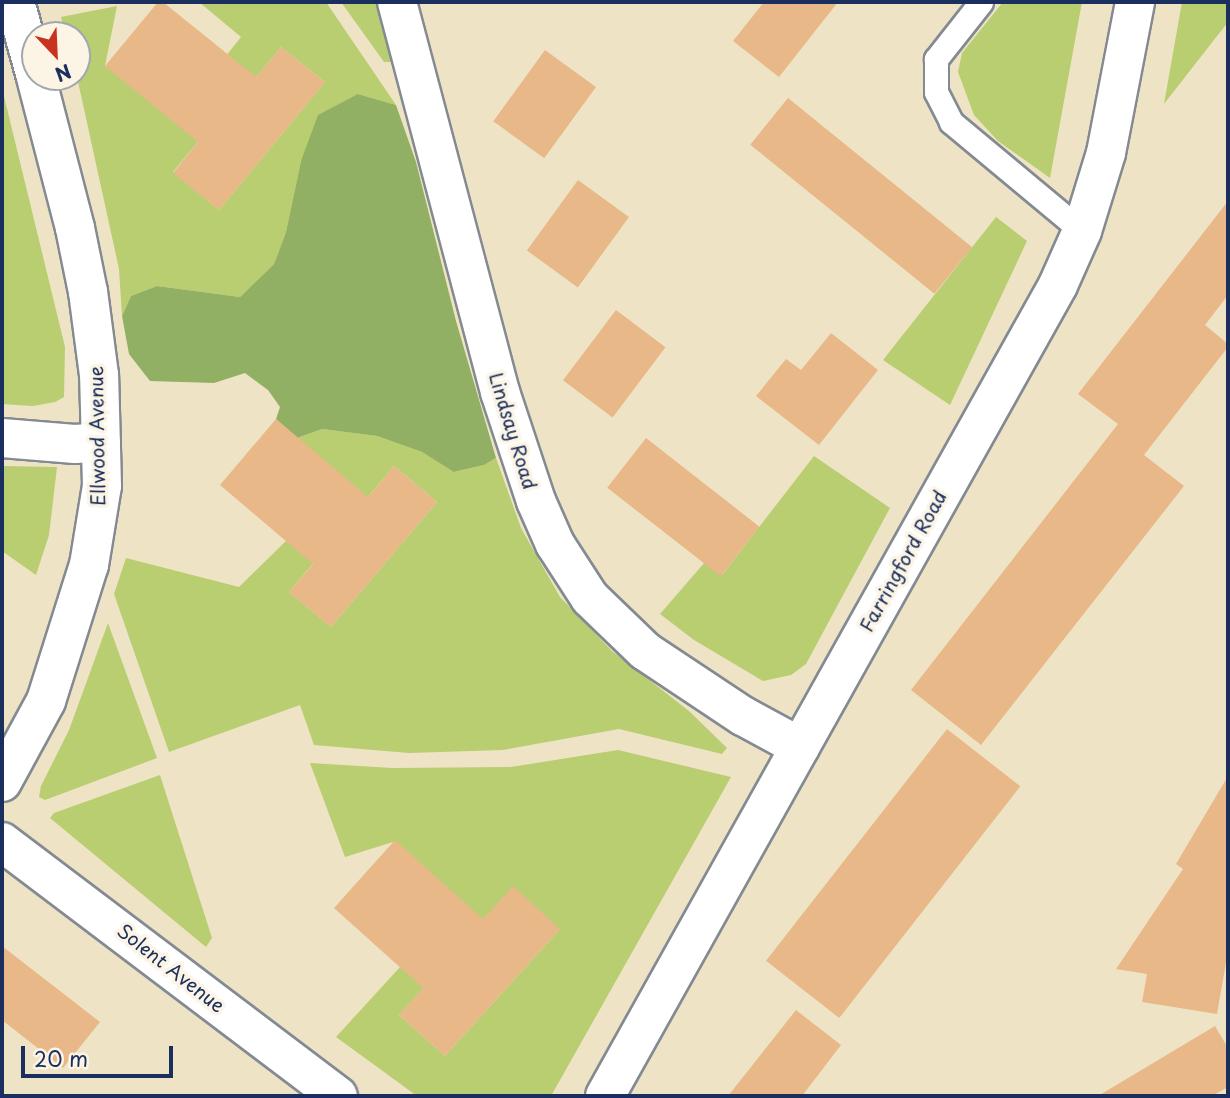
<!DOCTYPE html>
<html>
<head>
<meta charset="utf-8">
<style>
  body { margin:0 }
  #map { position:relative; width:1230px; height:1098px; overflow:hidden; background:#eee4c5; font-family:"Playpen Sans",sans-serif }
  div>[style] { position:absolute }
  .green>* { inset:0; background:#b9cd71 }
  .forest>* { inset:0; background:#92b063 }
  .building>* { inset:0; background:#e8b888; transform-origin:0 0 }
  .roads { filter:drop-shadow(2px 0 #848a92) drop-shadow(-2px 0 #848a92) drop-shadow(0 2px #848a92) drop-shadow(0 -2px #848a92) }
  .lane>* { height:23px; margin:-11.5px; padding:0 11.5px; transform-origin:11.5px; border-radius:11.5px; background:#fff }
  .street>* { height:38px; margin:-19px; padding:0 19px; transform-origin:19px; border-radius:19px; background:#fff }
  span { translate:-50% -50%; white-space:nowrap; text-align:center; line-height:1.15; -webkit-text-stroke:7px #fcf5e5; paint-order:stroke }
  .street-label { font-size:19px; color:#1b2f5e }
  .frame { position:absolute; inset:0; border:4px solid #1b2f5e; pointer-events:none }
  .north { position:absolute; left:21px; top:21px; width:70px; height:70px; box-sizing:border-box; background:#fcf5e5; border:2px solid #a2a6af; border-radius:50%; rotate:157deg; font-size:19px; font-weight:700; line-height:28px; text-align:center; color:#1b2f5e }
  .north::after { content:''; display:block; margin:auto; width:24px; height:32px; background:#c8321e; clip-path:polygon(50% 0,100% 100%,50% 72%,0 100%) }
  .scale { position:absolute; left:21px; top:1046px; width:152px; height:32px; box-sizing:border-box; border:4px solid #1b2f5e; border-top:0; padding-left:9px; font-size:21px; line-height:24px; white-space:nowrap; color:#1b2f5e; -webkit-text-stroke:5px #fcf5e5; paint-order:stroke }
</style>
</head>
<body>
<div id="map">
  <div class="green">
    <i style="clip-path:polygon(199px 2px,326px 2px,396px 105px,358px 94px,301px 161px,286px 232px,274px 264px,240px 297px,157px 286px,131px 296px,122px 316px,119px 269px,77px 77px,77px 35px,66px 35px,61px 17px,117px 6px,105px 66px,216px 120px,173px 172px,219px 210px,325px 82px,281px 47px,237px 100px,209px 77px,241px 37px)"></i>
    <i style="clip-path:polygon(341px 2px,378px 2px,394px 62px,384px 62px)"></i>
    <i style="clip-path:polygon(1003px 2px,1082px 2px,1050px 178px,998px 141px,974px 115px,958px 72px,962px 53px)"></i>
    <i style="clip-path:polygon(1182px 2px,1228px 2px,1228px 22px,1164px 104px)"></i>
    <i style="clip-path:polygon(2px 88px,65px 347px,64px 397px,55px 402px,33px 406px,2px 404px)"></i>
    <i style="clip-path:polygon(996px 217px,1027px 241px,950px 405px,883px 360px)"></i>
    <i style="clip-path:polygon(322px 429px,377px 436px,422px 452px,455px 472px,484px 465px,496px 458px,521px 528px,560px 597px,612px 651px,689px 711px,727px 748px,722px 754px,619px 729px,503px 750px,409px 753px,314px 745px,300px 705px,169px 752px,114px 594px,126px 558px,239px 587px,286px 541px,331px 542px,289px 592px,331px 627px,437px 502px,394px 466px,350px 518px,297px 438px)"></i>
    <i style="clip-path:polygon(814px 456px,890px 508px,806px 664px,791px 675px,763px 681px,694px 640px,660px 614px,705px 562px,722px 575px)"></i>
    <i style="clip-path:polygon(2px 466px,57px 467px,49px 535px,36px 575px,2px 551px)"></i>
    <i style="clip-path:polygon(108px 623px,157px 758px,45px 800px,39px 797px,41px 786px,69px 730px)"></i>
    <i style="clip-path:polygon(618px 750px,731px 777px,551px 1096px,417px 1096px,336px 1037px,422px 943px,445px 964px,399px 1015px,445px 1056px,560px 929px,465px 940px,396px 841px,345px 857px,310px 763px,392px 768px,511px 767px)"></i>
    <i style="clip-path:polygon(160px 775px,212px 938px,206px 947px,50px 818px,54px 813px)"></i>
  </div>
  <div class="forest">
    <i style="clip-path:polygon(358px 94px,396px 105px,416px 162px,456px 321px,496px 458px,484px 465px,454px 472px,422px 452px,377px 436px,322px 429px,297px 438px,276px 419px,280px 407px,268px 390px,245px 373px,214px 383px,150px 381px,129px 354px,122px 316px,131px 296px,157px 286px,240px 297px,274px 264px,286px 232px,301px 161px,318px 115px)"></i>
  </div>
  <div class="building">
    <i style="clip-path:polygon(158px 2px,163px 2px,256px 77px,281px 47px,325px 82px,219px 210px,173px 173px,198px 142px,105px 66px)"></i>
    <i style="clip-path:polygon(764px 2px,838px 2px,779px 77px,733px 41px)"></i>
    <i style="left:545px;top:50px;width:63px;height:88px;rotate:36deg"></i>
    <i style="left:788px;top:98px;width:237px;height:60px;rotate:39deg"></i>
    <i style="left:578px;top:180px;width:63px;height:87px;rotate:36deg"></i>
    <i style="clip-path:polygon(1228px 201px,1228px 295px,1205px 325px,1228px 344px,1228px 347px,1144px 455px,1184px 486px,981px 745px,911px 690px,1118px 424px,1078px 394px)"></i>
    <i style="left:616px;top:310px;width:62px;height:88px;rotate:37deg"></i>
    <i style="clip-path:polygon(831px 333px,878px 370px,819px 445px,756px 396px,786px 359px,801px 370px)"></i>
    <i style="clip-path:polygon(276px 419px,368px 497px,394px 466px,437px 502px,331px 627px,289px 592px,313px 564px,220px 485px)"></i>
    <i style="left:646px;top:438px;width:144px;height:63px;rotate:38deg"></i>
    <i style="left:947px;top:729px;width:93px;height:294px;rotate:38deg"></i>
    <i style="clip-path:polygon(1228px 776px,1228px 951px,1217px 1014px,1142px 1002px,1147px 974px,1116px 969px,1183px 869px,1176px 864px)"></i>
    <i style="clip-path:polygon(395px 840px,483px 919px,513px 886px,560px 929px,445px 1056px,399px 1015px,423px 988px,334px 908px)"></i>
    <i style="clip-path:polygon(2px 946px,100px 1022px,63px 1068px,2px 1020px)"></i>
    <i style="clip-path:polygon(796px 1010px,841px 1045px,802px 1096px,728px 1096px)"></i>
    <i style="clip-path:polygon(1215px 1026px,1228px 1048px,1228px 1087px,1212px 1096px,1098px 1096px)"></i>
  </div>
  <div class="roads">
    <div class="lane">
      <i style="left:981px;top:2px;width:73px;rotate:128.3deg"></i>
      <i style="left:936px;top:59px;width:33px;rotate:90deg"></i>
      <i style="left:936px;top:92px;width:34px;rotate:63deg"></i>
      <i style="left:951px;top:122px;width:170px;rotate:39.8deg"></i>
    </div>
    <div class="street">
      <i style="left:15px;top:2px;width:74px;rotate:74.3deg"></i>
      <i style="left:397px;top:2px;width:403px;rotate:75.2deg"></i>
      <i style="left:500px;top:392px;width:115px;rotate:71.7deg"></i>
      <i style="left:536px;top:501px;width:47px;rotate:66.2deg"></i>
      <i style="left:555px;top:544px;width:64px;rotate:57.1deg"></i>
      <i style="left:590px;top:598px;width:76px;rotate:43.9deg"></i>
      <i style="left:645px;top:651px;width:118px;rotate:33.6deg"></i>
      <i style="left:743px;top:716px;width:65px;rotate:28.5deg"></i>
      <i style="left:2px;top:438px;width:73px;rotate:4.7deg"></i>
      <i style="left:75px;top:444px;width:26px;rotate:-4deg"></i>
      <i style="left:2px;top:782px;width:92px;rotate:-61.5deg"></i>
      <i style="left:46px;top:701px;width:143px;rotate:-72.5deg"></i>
      <i style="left:89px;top:565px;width:80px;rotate:-80.7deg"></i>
      <i style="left:102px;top:486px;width:111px;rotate:-91.5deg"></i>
      <i style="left:99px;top:375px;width:84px;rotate:-97.5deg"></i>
      <i style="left:88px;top:292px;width:65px;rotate:-101.5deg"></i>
      <i style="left:75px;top:228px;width:156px;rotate:-104.5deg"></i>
      <i style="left:2px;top:842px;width:421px;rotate:37.1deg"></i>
      <i style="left:605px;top:1096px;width:929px;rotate:-60.81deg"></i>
      <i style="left:1058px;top:285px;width:59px;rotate:-66deg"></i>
      <i style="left:1082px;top:231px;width:82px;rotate:-72.9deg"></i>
      <i style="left:1106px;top:153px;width:154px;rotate:-79.1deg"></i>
    </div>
  </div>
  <div class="street-label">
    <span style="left:513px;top:431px;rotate:73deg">Lindsay Road</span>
    <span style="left:97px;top:436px;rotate:-91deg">Ellwood Avenue</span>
    <span style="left:903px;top:561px;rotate:-61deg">Farringford Road</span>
    <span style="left:171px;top:968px;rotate:38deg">Solent Avenue</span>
  </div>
  <div class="frame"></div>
  <div class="north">N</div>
  <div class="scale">20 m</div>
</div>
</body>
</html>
